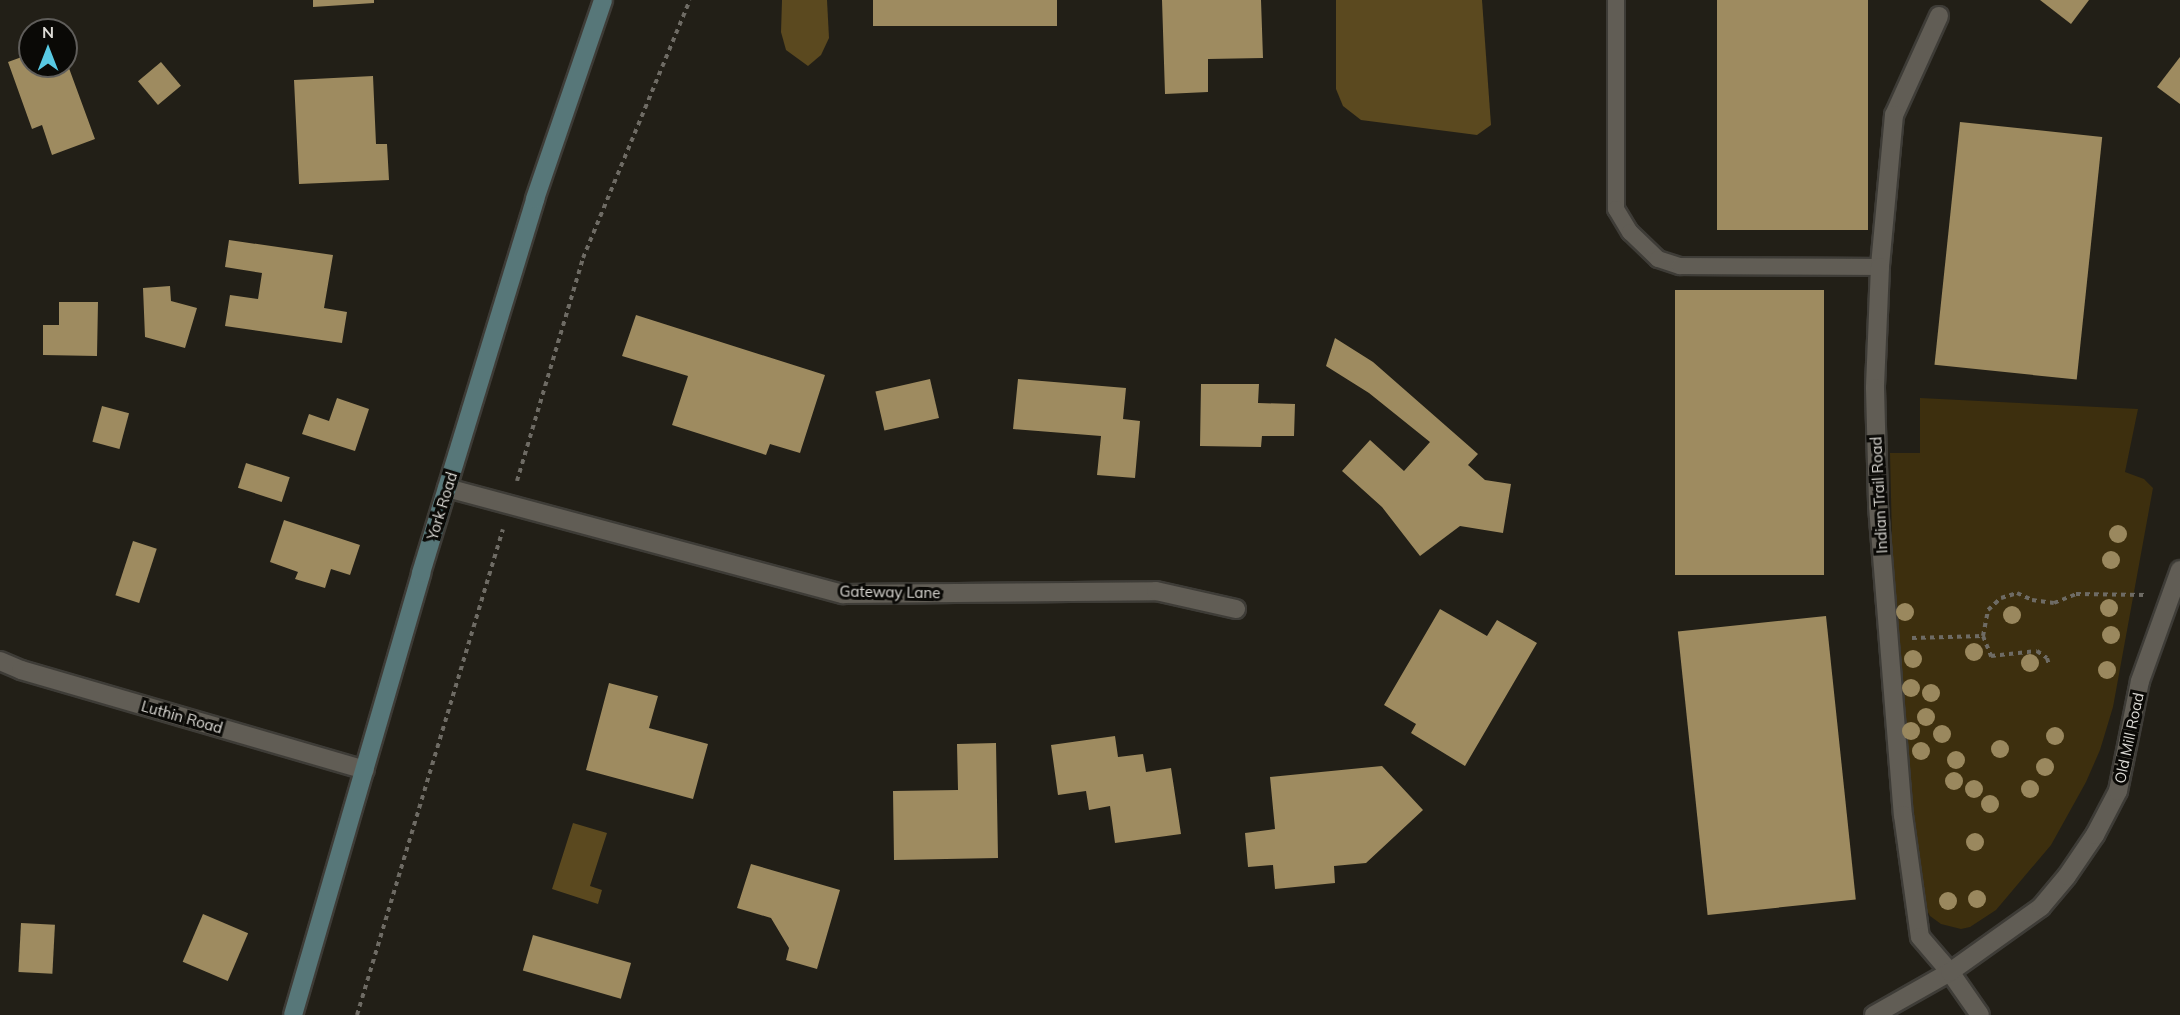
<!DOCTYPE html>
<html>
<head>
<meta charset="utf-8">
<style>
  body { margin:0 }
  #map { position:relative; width:2180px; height:1015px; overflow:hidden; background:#221f17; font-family:Mulish,sans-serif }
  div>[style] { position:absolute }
  .green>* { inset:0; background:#3d2f0e }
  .water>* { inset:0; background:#5b491f }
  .building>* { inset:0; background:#9e8b60; transform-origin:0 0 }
  .path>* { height:4px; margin-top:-2px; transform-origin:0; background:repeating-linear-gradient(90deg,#6e6b64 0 4.5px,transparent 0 9px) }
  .roads { filter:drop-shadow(2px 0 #3e3c37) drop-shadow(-2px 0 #3e3c37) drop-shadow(0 2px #3e3c37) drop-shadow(0 -2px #3e3c37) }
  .lane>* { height:16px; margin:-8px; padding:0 8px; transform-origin:8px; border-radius:8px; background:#615d55 }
  .street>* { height:18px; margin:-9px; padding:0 9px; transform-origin:9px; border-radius:9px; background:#615d55 }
  .secondary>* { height:18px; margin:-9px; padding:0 9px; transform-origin:9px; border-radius:9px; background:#577779 }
  .trees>* { width:18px; height:18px; margin:-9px; border-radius:50%; background:#9a885e }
  span { translate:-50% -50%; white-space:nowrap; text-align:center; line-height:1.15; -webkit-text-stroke:6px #0a0906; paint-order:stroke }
  .street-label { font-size:15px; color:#dedcd7 }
  .north { position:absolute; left:18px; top:18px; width:60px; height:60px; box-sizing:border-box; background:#0a0906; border:2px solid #5f5d5a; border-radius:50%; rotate:0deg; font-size:16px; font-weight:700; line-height:24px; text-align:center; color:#dedcd7 }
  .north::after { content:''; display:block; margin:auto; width:21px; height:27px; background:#58c9e3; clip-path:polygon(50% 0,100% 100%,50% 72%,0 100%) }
</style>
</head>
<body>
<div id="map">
  <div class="green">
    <i style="clip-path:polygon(1920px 398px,2138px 409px,2125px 472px,2144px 479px,2153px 488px,2113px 707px,2100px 750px,2086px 782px,2051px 845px,1996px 910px,1970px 927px,1961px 929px,1941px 924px,1930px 916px,1922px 902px,1894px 626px,1890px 453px,1920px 453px)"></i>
  </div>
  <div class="water">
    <i style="clip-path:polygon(782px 0,827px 0,829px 38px,821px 55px,808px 66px,786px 50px,781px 32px)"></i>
    <i style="clip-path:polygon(1336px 0,1482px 0,1491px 125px,1477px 135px,1361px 120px,1343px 106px,1336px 89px)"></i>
    <i style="clip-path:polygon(573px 823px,607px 833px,590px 886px,602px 890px,598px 904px,552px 889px)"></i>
  </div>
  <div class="building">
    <i style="clip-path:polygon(313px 0,374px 0,374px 3px,313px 7px)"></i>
    <i style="left:873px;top:0;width:184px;height:26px"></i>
    <i style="clip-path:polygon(1162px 0,1261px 0,1263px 58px,1208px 59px,1208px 92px,1165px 94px)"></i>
    <i style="left:1717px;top:0;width:151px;height:230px"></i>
    <i style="clip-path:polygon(2040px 0,2089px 0,2071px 24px)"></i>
    <i style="clip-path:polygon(30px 54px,30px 66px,66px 66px,66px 60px,95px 139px,52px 155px,42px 125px,32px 129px,8px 62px)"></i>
    <i style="clip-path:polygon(2180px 57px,2180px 104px,2157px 87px)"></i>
    <i style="left:161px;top:62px;width:31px;height:30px;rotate:50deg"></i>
    <i style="clip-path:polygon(373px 76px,376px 144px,387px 144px,389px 180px,299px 184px,294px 80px)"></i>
    <i style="left:1960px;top:122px;width:143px;height:244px;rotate:6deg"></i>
    <i style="clip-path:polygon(229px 240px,333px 255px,324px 308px,347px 312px,342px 343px,225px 326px,230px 295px,258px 299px,262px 273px,225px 267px)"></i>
    <i style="clip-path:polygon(170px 286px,171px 301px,197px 308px,185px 348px,145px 337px,143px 288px)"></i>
    <i style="left:1824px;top:290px;width:285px;height:149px;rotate:90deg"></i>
    <i style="clip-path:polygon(59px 302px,98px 302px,97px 356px,43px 355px,43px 325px,59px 325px)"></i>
    <i style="clip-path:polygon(636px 315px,825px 375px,800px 453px,770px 444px,766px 455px,672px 425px,688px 376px,622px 356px)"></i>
    <i style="clip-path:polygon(1335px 338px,1373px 362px,1478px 454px,1468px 465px,1485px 480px,1511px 484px,1503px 533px,1460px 526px,1420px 556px,1382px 507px,1342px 471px,1370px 440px,1404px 471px,1430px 442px,1369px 393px,1326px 366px)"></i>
    <i style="left:930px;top:379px;width:40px;height:56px;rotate:77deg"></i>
    <i style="clip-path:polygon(1018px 379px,1126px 388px,1123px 419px,1140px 421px,1135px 478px,1097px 475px,1101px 436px,1013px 429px)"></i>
    <i style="clip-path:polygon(1201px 384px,1259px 384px,1258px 403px,1295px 404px,1294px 436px,1262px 436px,1261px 447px,1200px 446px)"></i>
    <i style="clip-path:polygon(337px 398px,369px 409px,355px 451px,302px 434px,309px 414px,329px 421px)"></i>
    <i style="left:102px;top:406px;width:28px;height:37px;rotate:15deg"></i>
    <i style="left:246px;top:463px;width:46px;height:26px;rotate:18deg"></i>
    <i style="clip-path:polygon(284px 520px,360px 545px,350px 575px,331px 569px,325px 588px,295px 579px,298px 572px,270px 562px)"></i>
    <i style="left:133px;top:541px;width:25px;height:57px;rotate:18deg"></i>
    <i style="clip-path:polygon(1440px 609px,1487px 636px,1497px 620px,1537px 643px,1465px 766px,1411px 733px,1416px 724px,1384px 705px)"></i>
    <i style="left:1826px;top:616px;width:285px;height:149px;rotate:84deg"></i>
    <i style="clip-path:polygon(609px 683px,658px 696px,649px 728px,708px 744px,693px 799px,586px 770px)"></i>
    <i style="clip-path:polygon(1115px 736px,1118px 757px,1143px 754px,1146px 772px,1171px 768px,1181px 834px,1115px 843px,1110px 806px,1089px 810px,1086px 791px,1058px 795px,1051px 745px)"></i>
    <i style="clip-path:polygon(996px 743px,998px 858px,894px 860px,893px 791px,958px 790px,957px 744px)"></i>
    <i style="clip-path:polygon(1382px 766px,1423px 810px,1366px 863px,1334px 866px,1335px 883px,1275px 889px,1273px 865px,1248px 867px,1245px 833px,1275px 829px,1270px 777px)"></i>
    <i style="clip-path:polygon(751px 864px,840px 890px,817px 969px,786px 960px,789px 948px,771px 918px,737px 908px)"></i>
    <i style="left:203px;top:914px;width:49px;height:52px;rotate:23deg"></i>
    <i style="left:21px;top:923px;width:34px;height:49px;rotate:3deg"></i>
    <i style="left:533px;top:935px;width:102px;height:37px;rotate:16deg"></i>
  </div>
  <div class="path">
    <i style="left:517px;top:481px;width:233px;rotate:-73.5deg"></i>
    <i style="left:583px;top:258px;width:279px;rotate:-67.5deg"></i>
    <i style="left:1983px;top:636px;width:22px;rotate:68deg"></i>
    <i style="left:1991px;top:656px;width:46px;rotate:-6.2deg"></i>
    <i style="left:2037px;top:651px;width:12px;rotate:35deg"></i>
    <i style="left:2047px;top:658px;width:7px;rotate:74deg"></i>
    <i style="left:1912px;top:638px;width:71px;rotate:-1.6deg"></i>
    <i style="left:1983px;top:636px;width:26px;rotate:-79deg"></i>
    <i style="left:1988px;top:610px;width:18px;rotate:-43deg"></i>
    <i style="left:2001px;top:598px;width:17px;rotate:-17deg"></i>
    <i style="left:2017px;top:593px;width:17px;rotate:25deg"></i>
    <i style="left:2032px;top:600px;width:22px;rotate:8deg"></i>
    <i style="left:2054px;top:603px;width:24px;rotate:-22deg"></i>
    <i style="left:2076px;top:594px;width:70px;rotate:0.8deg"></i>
    <i style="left:357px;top:1015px;width:507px;rotate:-73.28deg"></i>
  </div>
  <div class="roads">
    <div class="lane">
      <i style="left:1616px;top:0;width:209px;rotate:90deg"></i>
      <i style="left:1616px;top:209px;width:27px;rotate:59deg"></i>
      <i style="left:1630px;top:232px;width:39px;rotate:44deg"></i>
      <i style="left:1658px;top:259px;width:23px;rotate:18deg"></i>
      <i style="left:1680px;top:266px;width:200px;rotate:0.3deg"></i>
    </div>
    <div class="street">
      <i style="left:1939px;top:16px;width:109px;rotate:114.4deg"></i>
      <i style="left:1894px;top:115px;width:153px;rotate:95.3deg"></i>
      <i style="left:1880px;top:267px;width:121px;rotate:92.4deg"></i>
      <i style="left:1875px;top:388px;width:118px;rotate:88.5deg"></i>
      <i style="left:1878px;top:506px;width:310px;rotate:85.4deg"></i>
      <i style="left:1903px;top:815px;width:123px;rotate:82.1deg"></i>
      <i style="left:1920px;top:937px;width:46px;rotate:49.4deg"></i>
      <i style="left:1950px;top:972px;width:52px;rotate:55.1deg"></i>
      <i style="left:447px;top:488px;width:410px;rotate:15deg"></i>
      <i style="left:843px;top:594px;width:313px;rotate:-0.5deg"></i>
      <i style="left:1156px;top:591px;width:82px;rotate:12.7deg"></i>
      <i style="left:0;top:661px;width:23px;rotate:23deg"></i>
      <i style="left:21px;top:670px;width:358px;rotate:16.2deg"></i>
      <i style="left:1874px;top:1015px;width:87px;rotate:-29.5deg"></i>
      <i style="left:1950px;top:972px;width:112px;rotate:-35.5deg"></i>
      <i style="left:2041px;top:907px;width:40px;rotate:-50deg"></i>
      <i style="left:2067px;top:876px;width:50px;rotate:-55.7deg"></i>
      <i style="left:2095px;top:835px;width:50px;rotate:-62.4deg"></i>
      <i style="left:2118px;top:791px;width:112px;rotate:-78.7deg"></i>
      <i style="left:2140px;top:681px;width:118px;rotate:-70.2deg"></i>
    </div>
    <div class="secondary">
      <i style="left:293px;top:1015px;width:460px;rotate:-73.8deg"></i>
      <i style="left:421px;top:573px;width:391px;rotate:-73deg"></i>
      <i style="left:535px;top:199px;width:210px;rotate:-71.1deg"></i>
    </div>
  </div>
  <div class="trees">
    <i style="left:2118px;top:534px"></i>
    <i style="left:2111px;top:560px"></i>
    <i style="left:2109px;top:608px"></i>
    <i style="left:1905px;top:612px"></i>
    <i style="left:2012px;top:615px"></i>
    <i style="left:2111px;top:635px"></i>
    <i style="left:1974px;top:652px"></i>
    <i style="left:1913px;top:659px"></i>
    <i style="left:2030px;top:663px"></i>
    <i style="left:2107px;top:670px"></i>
    <i style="left:1911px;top:688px"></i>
    <i style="left:1931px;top:693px"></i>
    <i style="left:1926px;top:717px"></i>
    <i style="left:1911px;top:731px"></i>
    <i style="left:1942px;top:734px"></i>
    <i style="left:2055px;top:736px"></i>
    <i style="left:2000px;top:749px"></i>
    <i style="left:1921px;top:751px"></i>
    <i style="left:1956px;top:760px"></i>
    <i style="left:2045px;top:767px"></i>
    <i style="left:1954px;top:781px"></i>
    <i style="left:1974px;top:789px"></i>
    <i style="left:2030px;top:789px"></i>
    <i style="left:1990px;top:804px"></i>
    <i style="left:1975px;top:842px"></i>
    <i style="left:1977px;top:899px"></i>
    <i style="left:1948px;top:901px"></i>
  </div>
  <div class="street-label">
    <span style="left:1879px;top:495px;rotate:-93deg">Indian Trail Road</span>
    <span style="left:442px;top:506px;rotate:-73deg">York Road</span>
    <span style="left:890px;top:592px;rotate:1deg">Gateway Lane</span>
    <span style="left:182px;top:717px;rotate:16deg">Luthin Road</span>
    <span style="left:2129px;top:738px;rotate:-78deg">Old Mill Road</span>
  </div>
  <div class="north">N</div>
</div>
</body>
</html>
